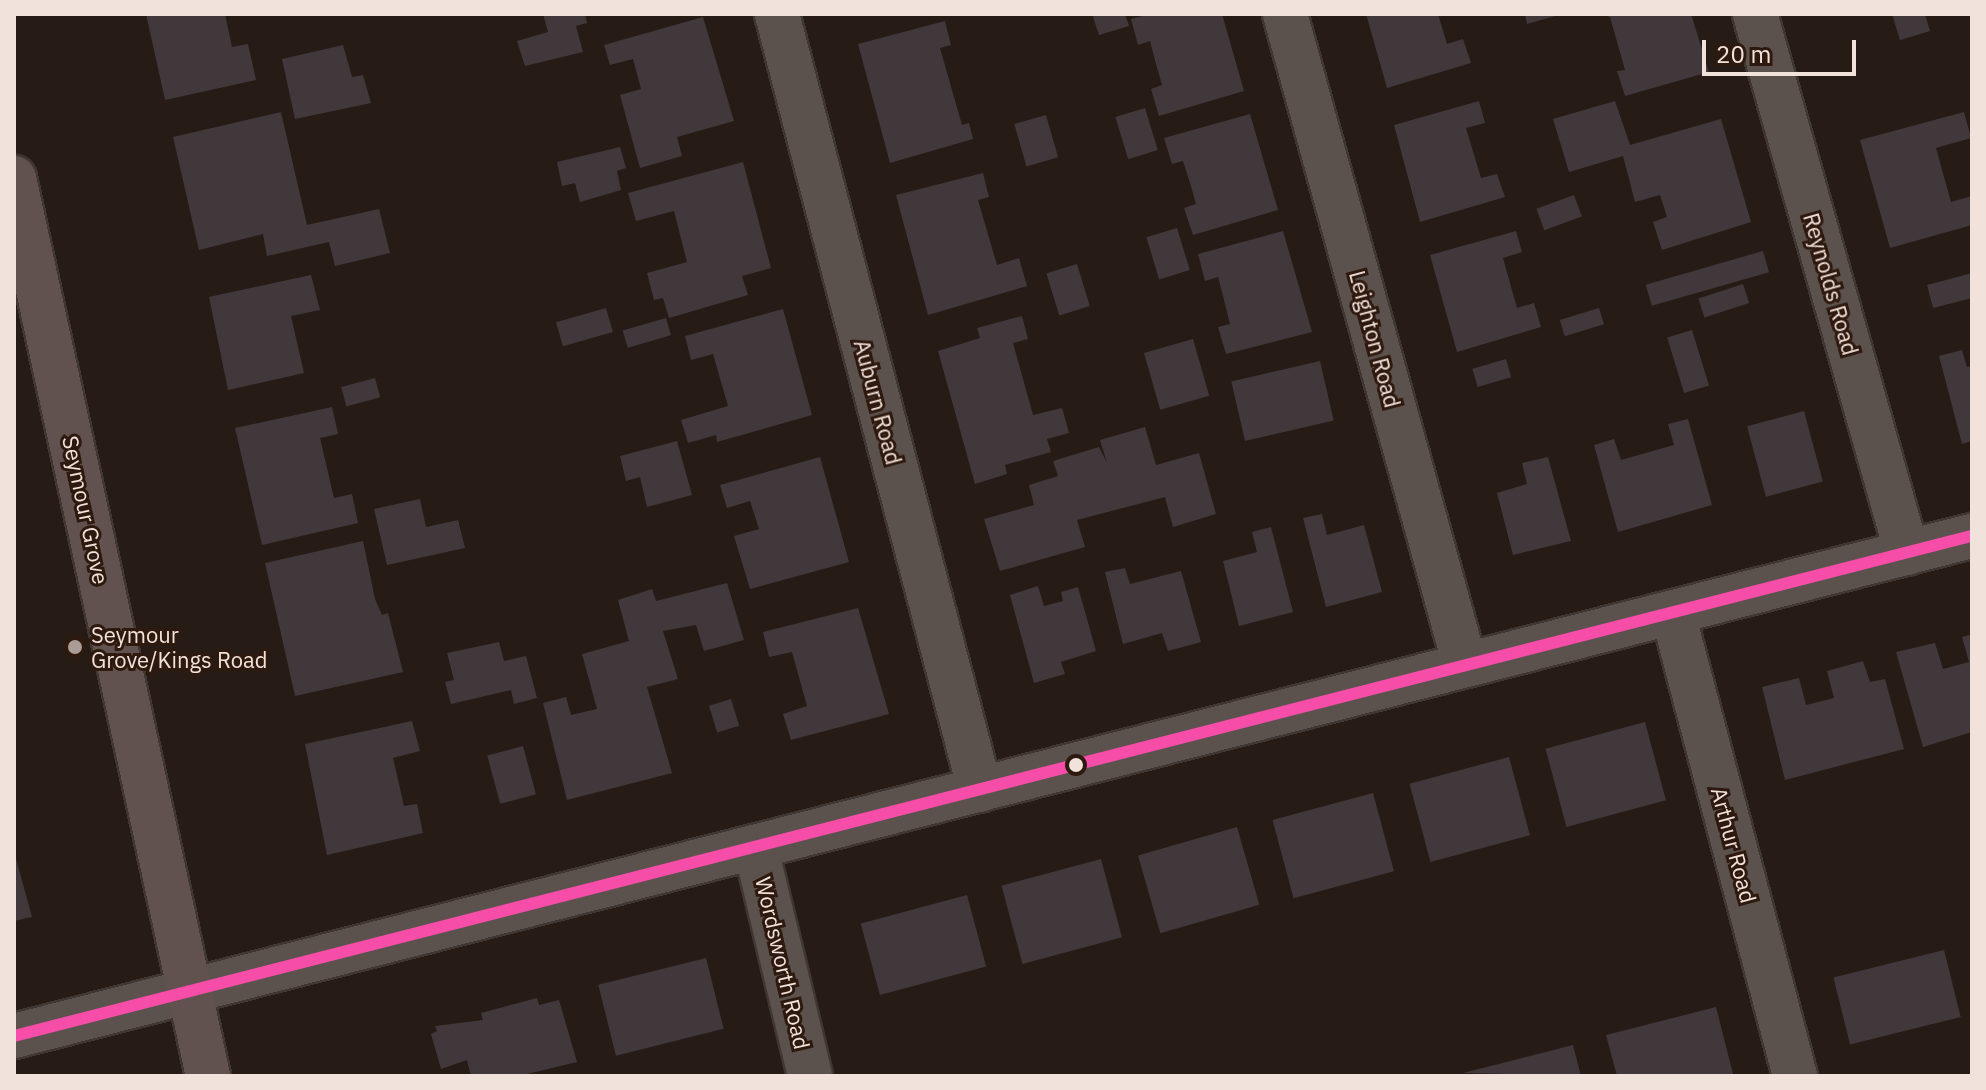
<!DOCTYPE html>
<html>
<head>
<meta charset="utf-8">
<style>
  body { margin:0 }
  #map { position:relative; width:1986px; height:1090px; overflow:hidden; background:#271b15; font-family:"IBM Plex Sans",sans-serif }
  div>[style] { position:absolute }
  .building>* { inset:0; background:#41383c; transform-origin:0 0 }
  .roads { filter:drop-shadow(2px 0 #403732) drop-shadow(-2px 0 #403732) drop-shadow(0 2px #403732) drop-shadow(0 -2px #403732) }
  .minor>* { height:44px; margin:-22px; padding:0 22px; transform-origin:22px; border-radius:22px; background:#5c524d }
  .major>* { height:44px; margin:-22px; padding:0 22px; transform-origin:22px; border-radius:22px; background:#62524f }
  .bus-1>* { height:12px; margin:-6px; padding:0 6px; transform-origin:6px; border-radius:6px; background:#f54da8 }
  .dots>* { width:22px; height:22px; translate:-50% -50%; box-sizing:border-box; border:4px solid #2e190e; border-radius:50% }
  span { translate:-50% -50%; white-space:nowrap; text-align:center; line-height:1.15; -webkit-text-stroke:6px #2e190e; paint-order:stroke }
  .street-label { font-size:22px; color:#f1e2db }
  .poi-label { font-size:22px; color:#f1e2db }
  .left { translate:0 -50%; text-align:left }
  .frame { position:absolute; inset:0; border:16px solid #f1e2db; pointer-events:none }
  .scale { position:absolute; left:1702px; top:40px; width:154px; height:36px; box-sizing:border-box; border:4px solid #f1e2db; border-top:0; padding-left:10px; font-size:24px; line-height:28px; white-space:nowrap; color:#f1e2db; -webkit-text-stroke:6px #2e190e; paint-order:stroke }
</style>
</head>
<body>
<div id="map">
  <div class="building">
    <i style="clip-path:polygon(146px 14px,225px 14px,232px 47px,248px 44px,256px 80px,165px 100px)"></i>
    <i style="clip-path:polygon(543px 14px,585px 14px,587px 23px,576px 26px,583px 52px,525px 66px,517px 41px,548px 32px)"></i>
    <i style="clip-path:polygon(1092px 14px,1125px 14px,1129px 26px,1099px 35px)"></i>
    <i style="clip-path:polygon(1150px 14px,1222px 14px,1244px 91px,1159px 116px,1151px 89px,1162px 85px,1156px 64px,1150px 41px,1138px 45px,1131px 19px)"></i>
    <i style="clip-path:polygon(1366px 14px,1438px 14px,1447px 44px,1463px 39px,1471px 63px,1387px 88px)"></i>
    <i style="clip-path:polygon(1525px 14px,1559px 14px,1559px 15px,1527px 24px)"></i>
    <i style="clip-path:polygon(1601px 14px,1691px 14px,1709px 72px,1625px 96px,1617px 71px,1625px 70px,1610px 17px)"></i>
    <i style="clip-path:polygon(1892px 14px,1925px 14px,1930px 31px,1900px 40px)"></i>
    <i style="clip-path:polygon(703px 17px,734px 121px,677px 137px,682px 156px,640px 168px,620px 95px,641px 89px,633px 59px,610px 65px,604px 45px)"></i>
    <i style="clip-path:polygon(945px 21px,951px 45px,940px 48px,962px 125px,969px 123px,973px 139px,890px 163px,858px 44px)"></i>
    <i style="clip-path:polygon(343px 45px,352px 77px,363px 75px,371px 103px,295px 119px,282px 59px)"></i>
    <i style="clip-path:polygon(1479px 101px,1485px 123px,1466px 128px,1481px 178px,1497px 174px,1505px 197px,1420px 222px,1394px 125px)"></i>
    <i style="clip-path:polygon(1615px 101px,1630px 145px,1721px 119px,1751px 222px,1662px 250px,1653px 222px,1667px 217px,1660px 195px,1635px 202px,1623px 156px,1569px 172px,1553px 119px)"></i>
    <i style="left:1145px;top:108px;width:44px;height:31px;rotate:73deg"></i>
    <i style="clip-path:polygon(281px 112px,307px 225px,379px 209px,390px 253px,335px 266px,329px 242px,267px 256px,263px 234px,199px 250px,173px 137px)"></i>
    <i style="clip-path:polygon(1964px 112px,1971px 138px,1936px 148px,1951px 202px,1972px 196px,1972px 225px,1890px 248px,1860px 140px)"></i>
    <i style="clip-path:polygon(1250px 114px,1278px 210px,1193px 235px,1184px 208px,1196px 204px,1190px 183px,1183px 161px,1172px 164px,1164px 138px)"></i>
    <i style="left:1046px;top:115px;width:44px;height:33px;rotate:74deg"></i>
    <i style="clip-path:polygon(620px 147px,626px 168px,617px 171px,621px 190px,580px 202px,575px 183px,562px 186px,557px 162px)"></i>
    <i style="clip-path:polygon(743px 162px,771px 268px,742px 276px,748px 295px,669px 318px,663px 298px,654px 300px,647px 273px,687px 262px,674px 211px,636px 221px,628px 193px)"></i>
    <i style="clip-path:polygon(983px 173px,989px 197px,978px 200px,997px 265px,1019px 258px,1027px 286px,928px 315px,896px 195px)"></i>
    <i style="left:1574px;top:195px;width:23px;height:40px;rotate:70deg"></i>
    <i style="left:1177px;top:228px;width:44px;height:32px;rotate:73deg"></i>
    <i style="clip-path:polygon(1283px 231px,1312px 332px,1226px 354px,1218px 327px,1230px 324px,1224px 300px,1218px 277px,1205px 281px,1198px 254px)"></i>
    <i style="clip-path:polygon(1516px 231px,1522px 252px,1503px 258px,1517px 308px,1534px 303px,1541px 327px,1457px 352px,1430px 255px)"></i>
    <i style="left:1763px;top:251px;width:22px;height:122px;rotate:74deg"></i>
    <i style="left:1077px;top:264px;width:44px;height:32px;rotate:73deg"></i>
    <i style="clip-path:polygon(1972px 273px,1972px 298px,1933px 308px,1927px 285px)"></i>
    <i style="clip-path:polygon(311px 275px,320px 310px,291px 316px,304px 373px,228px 390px,209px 297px)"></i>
    <i style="left:1743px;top:284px;width:20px;height:47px;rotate:72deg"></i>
    <i style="left:606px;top:308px;width:25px;height:52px;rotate:74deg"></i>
    <i style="left:1599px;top:308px;width:17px;height:41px;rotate:73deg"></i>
    <i style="clip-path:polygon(783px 309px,812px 415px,717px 442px,716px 435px,688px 443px,681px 420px,728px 406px,713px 354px,691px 360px,685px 336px)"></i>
    <i style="clip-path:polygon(1022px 316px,1028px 339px,1013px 343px,1033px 415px,1062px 408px,1069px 433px,1047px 439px,1051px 452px,1005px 465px,1007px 474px,975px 484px,938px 351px,980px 338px,977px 328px)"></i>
    <i style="left:666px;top:318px;width:18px;height:45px;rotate:74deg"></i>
    <i style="left:1692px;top:330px;width:58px;height:26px;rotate:73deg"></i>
    <i style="left:1193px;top:339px;width:59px;height:51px;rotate:74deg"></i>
    <i style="clip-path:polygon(1962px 350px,1967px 367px,1972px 366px,1972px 441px,1962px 444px,1939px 356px)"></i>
    <i style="left:1506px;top:359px;width:19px;height:35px;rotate:74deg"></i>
    <i style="left:1320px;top:361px;width:61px;height:91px;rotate:77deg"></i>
    <i style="left:375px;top:378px;width:20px;height:35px;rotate:75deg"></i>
    <i style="clip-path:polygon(332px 407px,338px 434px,320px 438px,334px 498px,352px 494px,358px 523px,262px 545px,235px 428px)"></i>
    <i style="left:1804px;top:411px;width:73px;height:59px;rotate:75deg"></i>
    <i style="clip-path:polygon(1688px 419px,1712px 505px,1618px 532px,1594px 445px,1614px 439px,1621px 460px,1674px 445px,1668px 424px)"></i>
    <i style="clip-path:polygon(1145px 427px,1156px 465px,1199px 453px,1216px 514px,1173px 527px,1165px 497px,1077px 520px,1085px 547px,1000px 571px,984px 519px,1034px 505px,1029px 485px,1058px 476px,1053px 461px,1099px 447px,1107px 463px,1100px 440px)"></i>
    <i style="clip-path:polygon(677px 441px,692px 495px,647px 507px,640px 477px,626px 481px,620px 456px)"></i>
    <i style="clip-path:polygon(820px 457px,849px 562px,750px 589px,734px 536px,759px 529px,750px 501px,727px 508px,720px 485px)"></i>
    <i style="clip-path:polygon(1548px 457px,1571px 541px,1513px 555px,1497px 493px,1527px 484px,1522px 463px)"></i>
    <i style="clip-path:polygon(420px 499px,426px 527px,458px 520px,465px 548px,387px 565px,374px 509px)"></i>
    <i style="clip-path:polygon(1322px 514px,1327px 535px,1364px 525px,1382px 592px,1326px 607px,1303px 518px)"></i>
    <i style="clip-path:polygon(1271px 527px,1293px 612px,1239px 626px,1223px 561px,1257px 552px,1252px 532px)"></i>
    <i style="clip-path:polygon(363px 541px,375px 599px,382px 615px,388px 613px,403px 672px,295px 696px,265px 563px)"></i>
    <i style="clip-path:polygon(1125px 568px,1130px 584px,1181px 571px,1201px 642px,1168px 651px,1162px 633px,1123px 644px,1105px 572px)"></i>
    <i style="clip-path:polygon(727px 583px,744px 640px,704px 651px,696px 625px,663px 631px,678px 679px,647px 687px,672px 773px,567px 800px,543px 703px,566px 697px,571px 715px,597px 709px,582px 654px,629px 641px,618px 600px,652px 589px,656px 601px)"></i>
    <i style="clip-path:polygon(1038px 586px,1044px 606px,1063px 601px,1061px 592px,1078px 587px,1096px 651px,1061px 662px,1065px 674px,1034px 683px,1010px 595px)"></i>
    <i style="clip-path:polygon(858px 608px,889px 714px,791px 740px,783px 714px,807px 706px,792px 652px,769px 657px,763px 632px)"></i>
    <i style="clip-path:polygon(1972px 634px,1972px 732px,1923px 747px,1896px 652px,1935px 643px,1943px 669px,1969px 662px,1962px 637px)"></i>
    <i style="clip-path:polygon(499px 642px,504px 661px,526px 656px,537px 698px,514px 704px,511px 690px,451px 704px,445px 682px,454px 680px,447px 653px)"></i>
    <i style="clip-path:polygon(1863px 661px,1870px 682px,1885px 679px,1904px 749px,1785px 780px,1762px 687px,1799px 678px,1806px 705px,1834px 698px,1827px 671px)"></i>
    <i style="left:731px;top:699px;width:28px;height:23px;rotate:73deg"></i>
    <i style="clip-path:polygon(412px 721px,420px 751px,393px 758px,404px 806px,417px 804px,423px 833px,327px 855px,305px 744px)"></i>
    <i style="left:1645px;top:722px;width:81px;height:103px;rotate:75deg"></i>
    <i style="left:523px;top:746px;width:50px;height:37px;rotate:75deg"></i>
    <i style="left:1509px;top:757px;width:81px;height:103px;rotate:75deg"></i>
    <i style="left:1373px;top:793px;width:81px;height:104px;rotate:75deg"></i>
    <i style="left:1237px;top:827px;width:81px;height:103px;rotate:74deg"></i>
    <i style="clip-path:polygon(14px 851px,32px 917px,14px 921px)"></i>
    <i style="left:1101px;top:859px;width:81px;height:103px;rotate:75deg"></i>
    <i style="left:967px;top:895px;width:74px;height:110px;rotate:75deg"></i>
    <i style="left:1944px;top:950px;width:69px;height:114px;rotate:76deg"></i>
    <i style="left:706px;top:958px;width:73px;height:111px;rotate:76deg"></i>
    <i style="clip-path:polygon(537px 998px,539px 1005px,559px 1000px,577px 1062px,519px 1076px,471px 1076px,467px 1060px,441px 1069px,431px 1034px,437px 1031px,435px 1026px,483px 1020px,481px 1013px)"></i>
    <i style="clip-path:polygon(1716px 1007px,1733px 1074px,1617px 1076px,1606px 1035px)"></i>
    <i style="clip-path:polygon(1573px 1045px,1581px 1076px,1463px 1073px)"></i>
  </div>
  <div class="roads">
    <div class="minor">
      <i style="left:777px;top:14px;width:802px;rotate:75.34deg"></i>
      <i style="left:1285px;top:14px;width:675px;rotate:74.54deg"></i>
      <i style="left:1755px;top:14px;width:560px;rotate:74.25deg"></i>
      <i style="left:1673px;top:614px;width:478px;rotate:75.2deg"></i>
      <i style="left:756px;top:849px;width:233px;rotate:76.6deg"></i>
      <i style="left:14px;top:1036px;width:2021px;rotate:-14.33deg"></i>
    </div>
    <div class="major">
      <i style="left:14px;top:178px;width:919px;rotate:77.81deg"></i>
    </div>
  </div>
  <div class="bus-1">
    <i style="left:14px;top:1036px;width:2021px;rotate:-14.33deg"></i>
  </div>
  <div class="dots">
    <i style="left:75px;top:647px;background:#aa9c96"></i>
    <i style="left:1076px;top:765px;background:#f1e2db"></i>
  </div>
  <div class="street-label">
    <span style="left:1831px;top:284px;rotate:74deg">Reynolds Road</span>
    <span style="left:1375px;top:339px;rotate:75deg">Leighton Road</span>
    <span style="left:878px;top:402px;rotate:75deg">Auburn Road</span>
    <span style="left:86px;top:510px;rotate:78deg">Seymour Grove</span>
    <span style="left:1734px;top:845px;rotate:75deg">Arthur Road</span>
    <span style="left:783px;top:963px;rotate:77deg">Wordsworth Road</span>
  </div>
  <div class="poi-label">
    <span class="left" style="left:91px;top:647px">Seymour<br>Grove/Kings Road</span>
  </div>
  <div class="frame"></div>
  <div class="scale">20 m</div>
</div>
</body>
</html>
